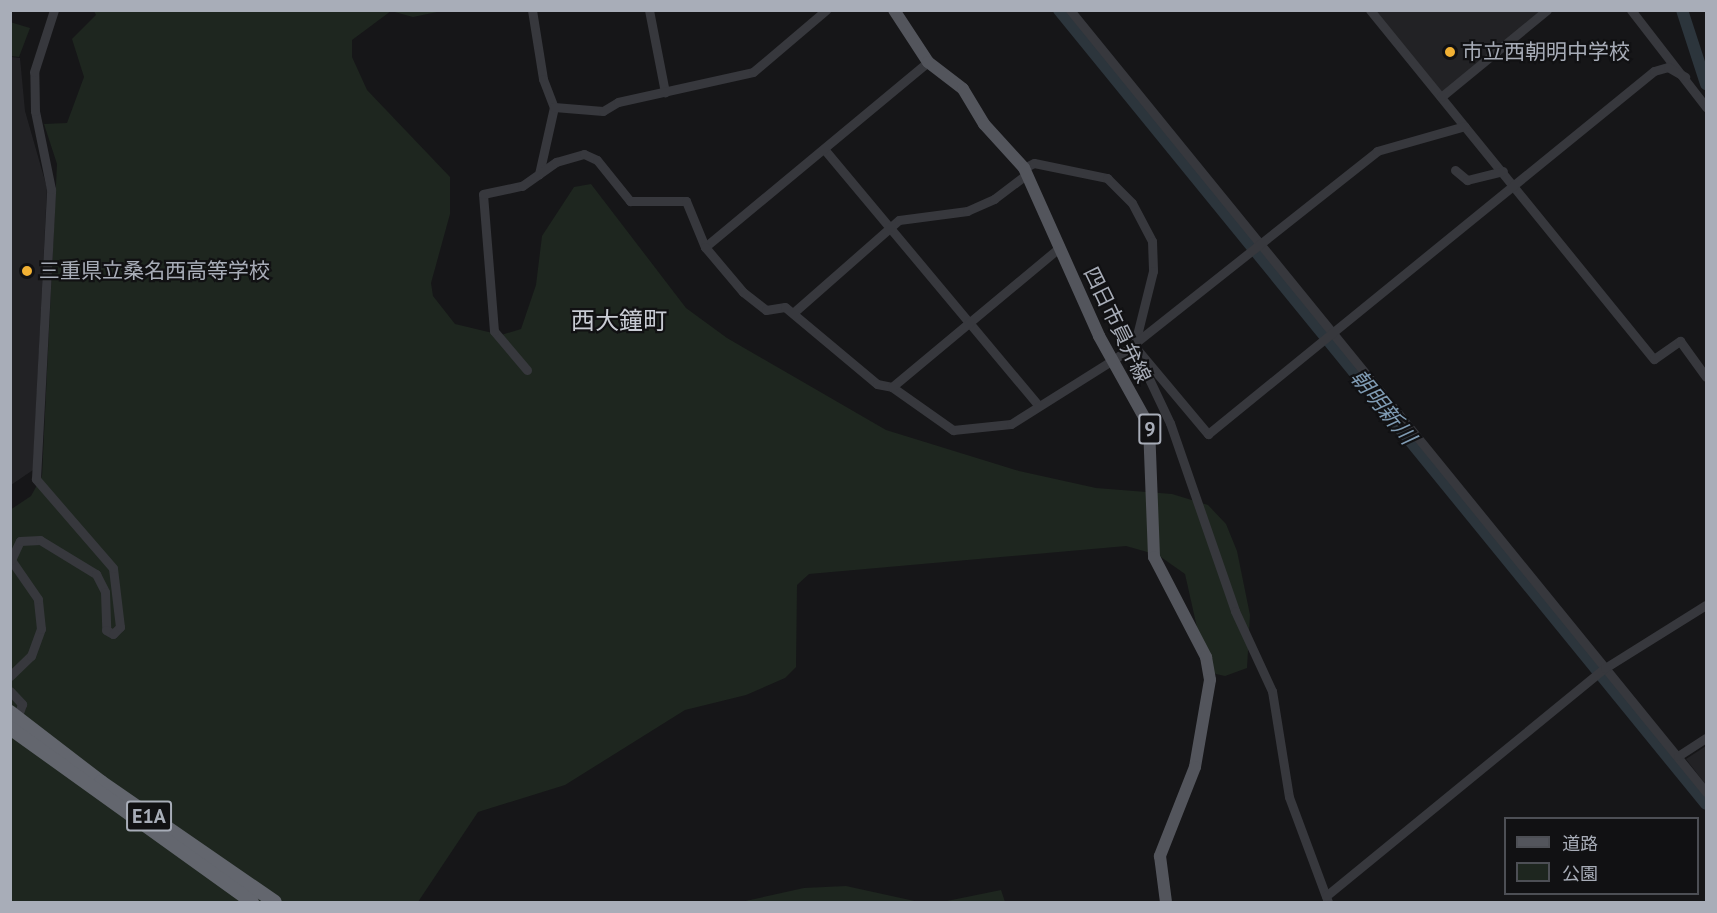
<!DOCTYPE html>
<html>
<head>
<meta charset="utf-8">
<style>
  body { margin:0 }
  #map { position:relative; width:1717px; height:913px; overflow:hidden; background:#161618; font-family:"PT Sans","Noto Sans JP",sans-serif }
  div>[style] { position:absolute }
  .built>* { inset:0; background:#222225 }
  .green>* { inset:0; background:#1e261f }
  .river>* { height:12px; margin:-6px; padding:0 6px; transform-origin:6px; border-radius:6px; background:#2c353c }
  .minor>* { height:9px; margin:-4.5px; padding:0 4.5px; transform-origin:4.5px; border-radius:4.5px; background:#37383d }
  .major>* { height:12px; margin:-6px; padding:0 6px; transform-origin:6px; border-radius:6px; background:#53555c }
  .highway>* { height:14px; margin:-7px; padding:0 7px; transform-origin:7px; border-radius:7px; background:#63666e }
  .dots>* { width:16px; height:16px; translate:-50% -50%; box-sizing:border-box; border:3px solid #111113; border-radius:50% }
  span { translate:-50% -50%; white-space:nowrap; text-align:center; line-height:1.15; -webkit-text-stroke:4.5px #111113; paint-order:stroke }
  .shield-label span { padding:2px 4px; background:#111113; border:2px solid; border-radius:4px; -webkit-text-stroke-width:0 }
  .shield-label { font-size:20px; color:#a8adb8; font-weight:700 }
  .poi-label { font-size:21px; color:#a8adb8 }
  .left { translate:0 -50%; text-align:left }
  .street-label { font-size:21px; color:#a8adb8 }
  .water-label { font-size:22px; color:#7f9bb3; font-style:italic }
  .quarter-label { font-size:24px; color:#c9ccd4 }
  .frame { position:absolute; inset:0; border:12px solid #a8adb8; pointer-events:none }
  .legend { position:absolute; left:1504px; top:817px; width:195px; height:78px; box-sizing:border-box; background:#111113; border:2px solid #4d4f55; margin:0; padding:8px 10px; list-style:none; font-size:18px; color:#a8adb8 }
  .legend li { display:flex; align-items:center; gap:12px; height:30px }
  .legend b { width:30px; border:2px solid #4d4f55 }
</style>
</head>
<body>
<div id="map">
  <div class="built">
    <i style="clip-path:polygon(1374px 11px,1544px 11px,1442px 93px)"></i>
    <i style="clip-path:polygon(11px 57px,20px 58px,25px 111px,47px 188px,33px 470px,11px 485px)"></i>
    <i style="clip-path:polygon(1706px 746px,1706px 785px,1686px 759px)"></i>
  </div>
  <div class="green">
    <i style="clip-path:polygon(94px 11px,442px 11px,413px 17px,391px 11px,352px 40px,352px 57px,367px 90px,450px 177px,450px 214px,431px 283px,433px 296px,455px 324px,501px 335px,521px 329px,536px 285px,542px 236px,574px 187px,591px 184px,686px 308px,727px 338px,886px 430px,1019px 471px,1096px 488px,1172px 494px,1208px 505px,1226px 524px,1237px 551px,1250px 615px,1247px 668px,1225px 676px,1207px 672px,1185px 574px,1158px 555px,1126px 546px,809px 574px,797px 585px,796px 667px,785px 678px,746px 695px,685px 710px,565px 785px,478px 812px,418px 902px,11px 902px,10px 510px,31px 496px,42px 476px,57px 164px,44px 124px,67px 123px,84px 77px,72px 39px,96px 15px)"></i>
    <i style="clip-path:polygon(10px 22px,30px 28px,19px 57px,11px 56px)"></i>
    <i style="clip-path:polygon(846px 886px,919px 902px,741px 902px,804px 888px)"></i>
    <i style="clip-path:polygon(1001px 890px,1005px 902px,942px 902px)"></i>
  </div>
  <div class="river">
    <i style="left:1059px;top:10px;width:1024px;rotate:50.82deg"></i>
    <i style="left:1682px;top:10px;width:78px;rotate:72deg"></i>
  </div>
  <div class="minor">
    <i style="left:532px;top:10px;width:70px;rotate:80.9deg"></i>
    <i style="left:543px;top:79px;width:30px;rotate:69deg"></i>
    <i style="left:554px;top:107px;width:69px;rotate:102.6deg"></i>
    <i style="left:649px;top:10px;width:84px;rotate:79deg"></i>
    <i style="left:1070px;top:10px;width:1008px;rotate:50.88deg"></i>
    <i style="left:1370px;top:10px;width:450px;rotate:50.9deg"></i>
    <i style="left:1654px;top:359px;width:32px;rotate:-35deg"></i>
    <i style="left:1680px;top:341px;width:44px;rotate:54.2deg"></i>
    <i style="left:1631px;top:10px;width:123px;rotate:52.3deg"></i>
    <i style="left:1441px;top:97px;width:137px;rotate:-39.4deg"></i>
    <i style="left:554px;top:107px;width:49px;rotate:4.7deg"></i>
    <i style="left:603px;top:111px;width:17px;rotate:-31deg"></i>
    <i style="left:618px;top:102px;width:138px;rotate:-12.5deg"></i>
    <i style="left:753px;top:72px;width:96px;rotate:-40.3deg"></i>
    <i style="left:824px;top:149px;width:332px;rotate:50.1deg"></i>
    <i style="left:1024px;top:168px;width:11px;rotate:-27deg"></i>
    <i style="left:1034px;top:163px;width:75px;rotate:11.6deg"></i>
    <i style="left:1107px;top:178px;width:35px;rotate:45deg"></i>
    <i style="left:1132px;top:203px;width:43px;rotate:62.2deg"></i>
    <i style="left:1152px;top:241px;width:30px;rotate:88deg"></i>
    <i style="left:1153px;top:271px;width:78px;rotate:104deg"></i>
    <i style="left:1134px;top:347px;width:84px;rotate:64.7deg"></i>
    <i style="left:1170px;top:423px;width:199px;rotate:70.9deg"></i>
    <i style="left:1235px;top:611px;width:88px;rotate:65.2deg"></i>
    <i style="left:1272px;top:691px;width:107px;rotate:80.9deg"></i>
    <i style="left:1289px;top:797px;width:112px;rotate:69.6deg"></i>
    <i style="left:1455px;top:170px;width:16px;rotate:40deg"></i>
    <i style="left:1467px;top:180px;width:37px;rotate:-14deg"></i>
    <i style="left:705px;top:247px;width:290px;rotate:-39.7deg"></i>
    <i style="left:793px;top:313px;width:141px;rotate:-41.3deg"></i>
    <i style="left:899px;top:220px;width:69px;rotate:-7.5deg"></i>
    <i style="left:967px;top:211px;width:30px;rotate:-24deg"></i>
    <i style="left:994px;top:199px;width:41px;rotate:-37.1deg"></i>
    <i style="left:1135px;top:347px;width:114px;rotate:50deg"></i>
    <i style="left:1208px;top:434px;width:575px;rotate:-39.14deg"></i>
    <i style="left:1654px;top:71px;width:15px;rotate:-16deg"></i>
    <i style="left:1668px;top:67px;width:20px;rotate:30deg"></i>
    <i style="left:1115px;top:359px;width:335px;rotate:-38.4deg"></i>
    <i style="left:1377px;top:151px;width:91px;rotate:-15.9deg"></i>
    <i style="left:527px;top:370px;width:51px;rotate:-130.2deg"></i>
    <i style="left:494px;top:331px;width:137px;rotate:-94.6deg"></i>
    <i style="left:483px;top:194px;width:40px;rotate:-12deg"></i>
    <i style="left:522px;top:186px;width:42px;rotate:-35.2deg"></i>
    <i style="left:556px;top:162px;width:29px;rotate:-16deg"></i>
    <i style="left:584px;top:154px;width:14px;rotate:25deg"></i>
    <i style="left:597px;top:160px;width:53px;rotate:51.2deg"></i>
    <i style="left:630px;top:201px;width:56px"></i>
    <i style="left:686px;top:201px;width:50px;rotate:67.6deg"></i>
    <i style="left:705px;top:247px;width:59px;rotate:49.8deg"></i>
    <i style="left:743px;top:292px;width:29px;rotate:38deg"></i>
    <i style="left:766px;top:310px;width:19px;rotate:-9deg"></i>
    <i style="left:785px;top:307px;width:120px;rotate:39.9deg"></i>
    <i style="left:877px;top:384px;width:15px;rotate:11deg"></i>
    <i style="left:892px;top:387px;width:75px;rotate:35.2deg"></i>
    <i style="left:953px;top:430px;width:58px;rotate:-5.9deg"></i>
    <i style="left:1011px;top:424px;width:115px;rotate:-32.2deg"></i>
    <i style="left:892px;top:387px;width:217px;rotate:-39.8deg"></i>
    <i style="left:10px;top:676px;width:29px;rotate:-44deg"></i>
    <i style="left:31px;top:656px;width:29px;rotate:-70deg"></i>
    <i style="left:41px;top:629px;width:30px;rotate:-96deg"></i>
    <i style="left:38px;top:599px;width:47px;rotate:-124.7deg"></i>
    <i style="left:11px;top:560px;width:21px;rotate:-65deg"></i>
    <i style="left:20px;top:541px;width:20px;rotate:-3deg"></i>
    <i style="left:40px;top:540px;width:66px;rotate:31.3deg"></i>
    <i style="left:96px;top:574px;width:20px;rotate:63deg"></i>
    <i style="left:105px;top:592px;width:38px;rotate:88deg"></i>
    <i style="left:106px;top:630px;width:8px;rotate:30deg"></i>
    <i style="left:113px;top:634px;width:10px;rotate:-45deg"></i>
    <i style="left:120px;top:627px;width:59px;rotate:-96.8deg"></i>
    <i style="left:113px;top:568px;width:118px;rotate:-130.9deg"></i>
    <i style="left:36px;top:479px;width:290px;rotate:-87deg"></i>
    <i style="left:51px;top:189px;width:80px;rotate:-101.6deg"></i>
    <i style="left:35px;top:111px;width:39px;rotate:-91deg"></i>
    <i style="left:34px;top:72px;width:65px;rotate:-72.1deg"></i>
    <i style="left:10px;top:691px;width:18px;rotate:47deg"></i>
    <i style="left:22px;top:704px;width:18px;rotate:109deg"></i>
    <i style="left:1678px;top:756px;width:33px;rotate:-33deg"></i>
    <i style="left:1326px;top:896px;width:360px;rotate:-39.3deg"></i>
    <i style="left:1605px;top:668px;width:119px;rotate:-32deg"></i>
  </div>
  <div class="major">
    <i style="left:894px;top:10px;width:62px;rotate:56.8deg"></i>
    <i style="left:928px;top:62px;width:44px;rotate:37.6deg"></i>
    <i style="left:963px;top:89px;width:41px;rotate:59deg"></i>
    <i style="left:984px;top:124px;width:59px;rotate:47.7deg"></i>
    <i style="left:1024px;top:168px;width:184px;rotate:65.9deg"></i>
    <i style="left:1099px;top:336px;width:103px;rotate:60.9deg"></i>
    <i style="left:1149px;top:426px;width:131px;rotate:87.8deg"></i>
    <i style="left:1154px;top:557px;width:113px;rotate:62.5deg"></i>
    <i style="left:1206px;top:657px;width:23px;rotate:80deg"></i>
    <i style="left:1210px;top:680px;width:88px;rotate:99.8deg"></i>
    <i style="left:1195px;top:767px;width:96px;rotate:111.5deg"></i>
    <i style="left:1160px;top:856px;width:46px;rotate:82.6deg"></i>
  </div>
  <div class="highway">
    <i style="left:10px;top:712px;width:115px;rotate:37.6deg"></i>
    <i style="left:101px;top:782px;width:211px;rotate:34.6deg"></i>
    <i style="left:10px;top:728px;width:298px;rotate:35.7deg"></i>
  </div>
  <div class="dots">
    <i style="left:1450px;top:52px;background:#f2b134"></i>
    <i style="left:27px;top:271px;background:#f2b134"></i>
  </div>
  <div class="shield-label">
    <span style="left:1150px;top:429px">9</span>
    <span style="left:149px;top:816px">E1A</span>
  </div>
  <div class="poi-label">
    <span class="left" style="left:1462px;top:52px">市立西朝明中学校</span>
    <span class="left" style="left:39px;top:271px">三重県立桑名西高等学校</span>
  </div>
  <div class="street-label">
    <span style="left:1117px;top:325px;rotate:64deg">四日市員弁線</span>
  </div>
  <div class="water-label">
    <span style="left:1383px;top:407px;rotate:51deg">朝明新川</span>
  </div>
  <div class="quarter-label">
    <span style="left:619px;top:321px">西大鐘町</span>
  </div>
  <div class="frame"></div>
  <ul class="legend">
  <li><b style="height:8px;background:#53555c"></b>道路</li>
  <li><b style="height:16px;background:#1e261f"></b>公園</li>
  </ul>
</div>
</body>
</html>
